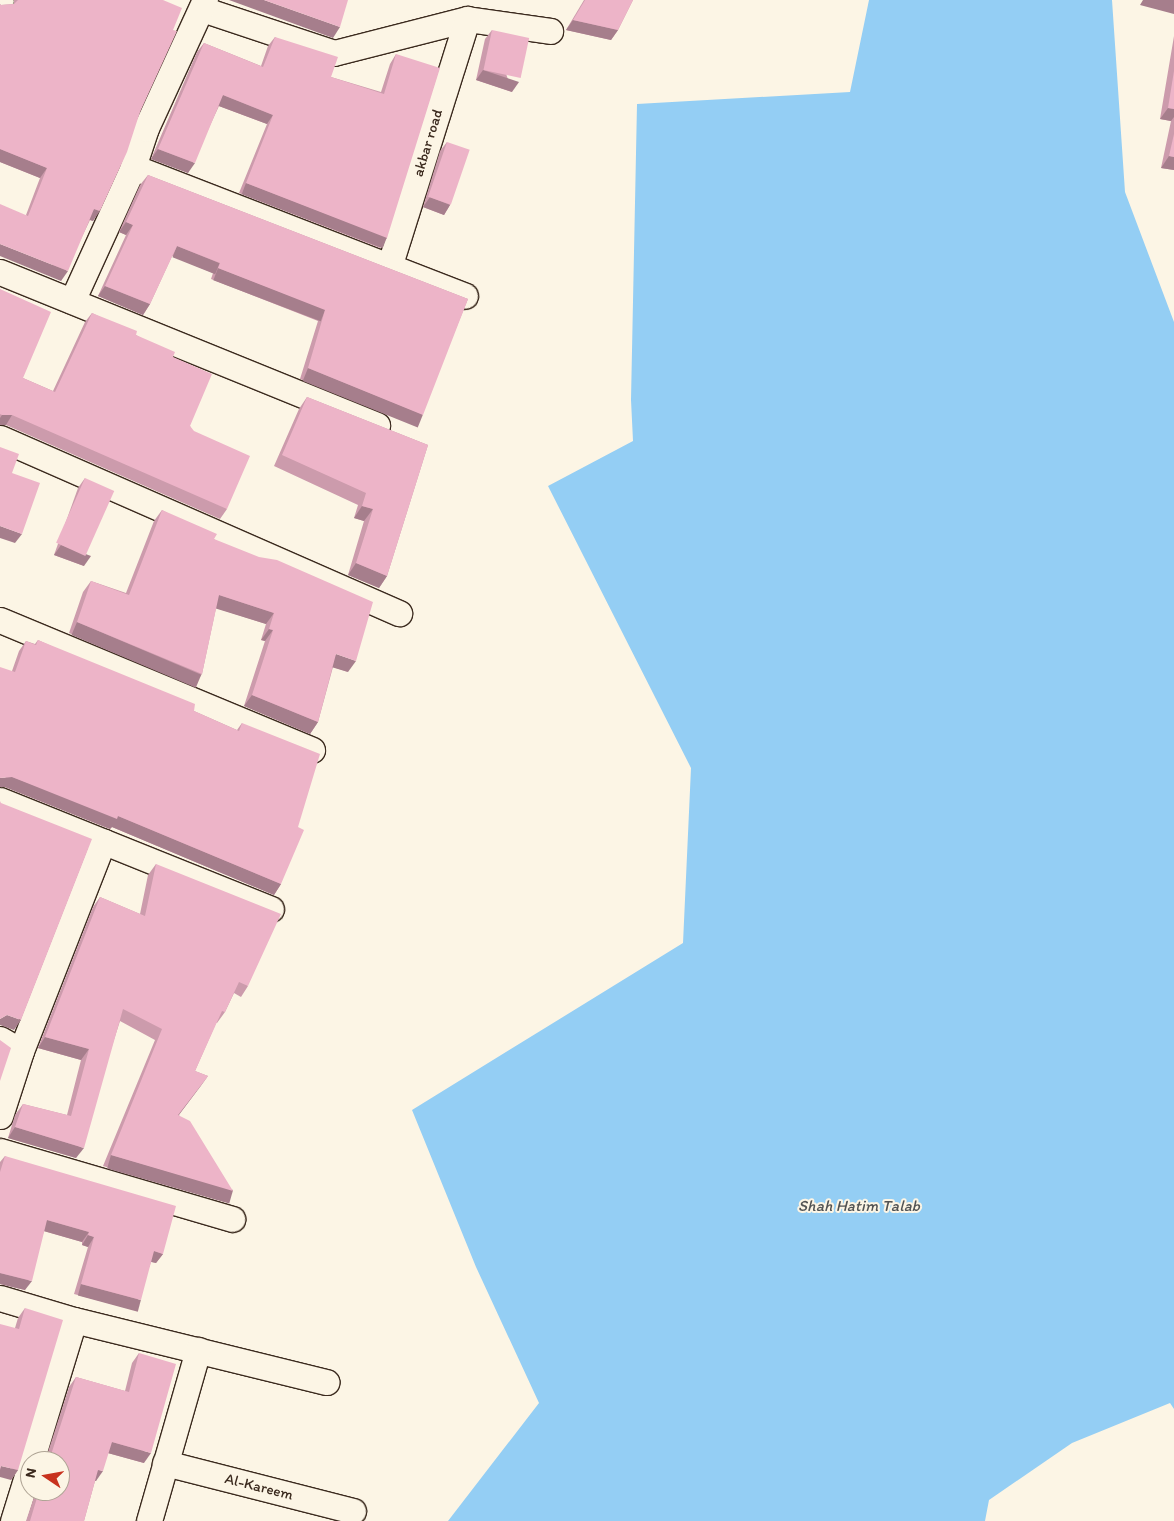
<!DOCTYPE html>
<html>
<head>
<meta charset="utf-8">
<style>
  body { margin:0 }
  #map { position:relative; width:1174px; height:1521px; overflow:hidden; background:#fcf5e5; font-family:Itim,sans-serif }
  div>[style] { position:absolute }
  .water>* { inset:0; background:#94cef4 }
  .roads { filter:drop-shadow(1px 0 #3b2a1e) drop-shadow(-1px 0 #3b2a1e) drop-shadow(0 1px #3b2a1e) drop-shadow(0 -1px #3b2a1e) }
  .minor>* { height:25px; margin:-12.5px; padding:0 12.5px; transform-origin:12.5px; border-radius:12.5px; background:#fcf5e5 }
  .wall>* { inset:0; background:#cc9bac }
  .shaded-wall>* { inset:0; background:#a67e8c; transform-origin:0 0 }
  .building>* { inset:0; background:#edb4c8; transform-origin:0 0 }
  span { translate:-50% -50%; white-space:nowrap; text-align:center; line-height:1.15; -webkit-text-stroke:4px #fcf5e5; paint-order:stroke }
  .street-label { font-size:15px; color:#3b2a1e }
  .water-label { font-size:16px; color:#515354; font-style:italic }
  .north { position:absolute; left:20px; top:1451px; width:50px; height:50px; box-sizing:border-box; background:#fcf5e5; border:1px solid #afa495; border-radius:50%; rotate:282deg; font-size:14px; font-weight:700; line-height:20px; text-align:center; color:#3b2a1e }
  .north::after { content:''; display:block; margin:auto; width:18px; height:22px; background:#c8321e; clip-path:polygon(50% 0,100% 100%,50% 72%,0 100%) }
</style>
</head>
<body>
<div id="map">
  <div class="water">
    <i style="clip-path:polygon(869px 0,1112px 0,1125px 192px,1174px 322px,1174px 1409px,1170px 1403px,1072px 1443px,989px 1500px,985px 1521px,448px 1521px,539px 1403px,476px 1267px,412px 1110px,683px 943px,691px 768px,548px 486px,633px 441px,631px 400px,637px 104px,850px 92px)"></i>
  </div>
  <div class="roads">
    <div class="minor">
      <i style="left:0;top:2px;width:2px;rotate:-63deg"></i>
      <i style="left:202px;top:9px;width:139px;rotate:18.4deg"></i>
      <i style="left:334px;top:53px;width:137px;rotate:-14.3deg"></i>
      <i style="left:467px;top:19px;width:84px;rotate:8.2deg"></i>
      <i style="left:133px;top:167px;width:356px;rotate:21.2deg"></i>
      <i style="left:389px;top:267px;width:260px;rotate:-72.5deg"></i>
      <i style="left:0;top:272px;width:407px;rotate:22.1deg"></i>
      <i style="left:72px;top:301px;width:147px;rotate:-65.5deg"></i>
      <i style="left:133px;top:167px;width:41px;rotate:-71.6deg"></i>
      <i style="left:146px;top:128px;width:141px;rotate:-65.3deg"></i>
      <i style="left:0;top:438px;width:436px;rotate:23.7deg"></i>
      <i style="left:0;top:620px;width:338px;rotate:22.6deg"></i>
      <i style="left:0;top:800px;width:292px;rotate:21.9deg"></i>
      <i style="left:0;top:1039px;width:24px;rotate:30deg"></i>
      <i style="left:0;top:1116px;width:68px;rotate:-72.1deg"></i>
      <i style="left:21px;top:1051px;width:225px;rotate:-68.6deg"></i>
      <i style="left:0;top:1151px;width:242px;rotate:16.3deg"></i>
      <i style="left:0;top:1298px;width:77px;rotate:16.6deg"></i>
      <i style="left:74px;top:1320px;width:260px;rotate:13.8deg"></i>
      <i style="left:31px;top:1461px;width:147px;rotate:-73deg"></i>
      <i style="left:165px;top:1463px;width:194px;rotate:14.3deg"></i>
      <i style="left:13px;top:1521px;width:58px;rotate:-72.8deg"></i>
      <i style="left:149px;top:1521px;width:178px;rotate:-74deg"></i>
    </div>
  </div>
  <div class="wall">
    <i style="clip-path:polygon(14px 0,163px 0,140px 112px,93px 221px,90px 220px,61px 281px,26px 215px,40px 178px,0 162px,0 4px,1px 5px,14px 4px)"></i>
    <i style="clip-path:polygon(584px 0,633px 0,618px 30px,611px 40px,566px 30px)"></i>
    <i style="clip-path:polygon(492px 30px,512px 92px,476px 80px,485px 39px)"></i>
    <i style="clip-path:polygon(1174px 36px,1174px 170px,1161px 168px,1171px 121px,1160px 119px)"></i>
    <i style="clip-path:polygon(275px 37px,331px 77px,381px 92px,390px 64px,396px 54px,387px 238px,380px 248px,239px 193px,267px 124px,219px 106px,188px 173px,151px 159px,197px 52px,204px 43px,261px 66px,268px 46px)"></i>
    <i style="clip-path:polygon(447px 142px,450px 205px,444px 215px,423px 207px,440px 151px)"></i>
    <i style="clip-path:polygon(148px 175px,468px 299px,416px 426px,300px 379px,318px 321px,211px 279px,213px 273px,172px 256px,150px 304px,143px 315px,98px 296px,126px 235px,119px 232px,140px 185px)"></i>
    <i style="clip-path:polygon(0 289px,23px 378px,53px 391px,85px 322px,92px 313px,136px 335px,173px 357px,190px 426px,227px 509px,220px 519px,6px 425px,0 425px)"></i>
    <i style="clip-path:polygon(307px 397px,428px 445px,387px 576px,379px 588px,348px 575px,364px 521px,354px 518px,358px 505px,274px 466px,299px 409px)"></i>
    <i style="clip-path:polygon(85px 478px,84px 566px,54px 555px,78px 488px)"></i>
    <i style="clip-path:polygon(162px 510px,214px 539px,348px 672px,333px 667px,318px 722px,310px 734px,244px 706px,265px 641px,261px 640px,266px 624px,216px 608px,202px 674px,194px 685px,69px 633px,83px 592px,91px 581px,126px 593px,154px 521px)"></i>
    <i style="clip-path:polygon(38px 640px,194px 711px,237px 730px,242px 723px,281px 884px,274px 895px,112px 827px,110px 829px,5px 787px,12px 671px,19px 651px,26px 641px,35px 644px)"></i>
    <i style="clip-path:polygon(156px 864px,248px 986px,241px 997px,234px 993px,225px 1012px,217px 1023px,216px 1023px,195px 1071px,208px 1076px,179px 1115px,225px 1202px,103px 1166px,155px 1040px,120px 1021px,76px 1158px,8px 1138px,15px 1115px,23px 1104px,67px 1115px,81px 1060px,38px 1048px,93px 907px,100px 897px,140px 914px,148px 875px)"></i>
    <i style="clip-path:polygon(5px 1156px,163px 1254px,156px 1263px,151px 1262px,134px 1310px,74px 1294px,88px 1247px,82px 1245px,82px 1242px,44px 1231px,25px 1290px,0 1284px,0 1162px)"></i>
    <i style="clip-path:polygon(25px 1308px,18px 1470px,11px 1480px,15px 1328px,18px 1318px)"></i>
    <i style="clip-path:polygon(139px 1353px,144px 1463px,108px 1453px,96px 1481px,95px 1481px,84px 1521px,26px 1521px,36px 1491px,60px 1491px,60px 1461px,45px 1461px,69px 1387px,76px 1377px,125px 1391px,132px 1363px)"></i>
  </div>
  <div class="shaded-wall">
    <i style="clip-path:polygon(229px 0,264px 0,340px 27px,333px 38px)"></i>
    <i style="clip-path:polygon(1143px 0,1174px 0,1174px 14px,1140px 5px)"></i>
    <i style="clip-path:polygon(573px 20px,618px 30px,611px 40px,566px 30px)"></i>
    <i style="clip-path:polygon(483px 70px,519px 82px,512px 92px,476px 80px)"></i>
    <i style="clip-path:polygon(223px 95px,273px 115px,267px 124px,216px 105px)"></i>
    <i style="clip-path:polygon(1168px 108px,1174px 109px,1174px 117px,1171px 121px,1160px 119px)"></i>
    <i style="clip-path:polygon(0 149px,47px 168px,40px 178px,0 162px)"></i>
    <i style="clip-path:polygon(158px 149px,195px 163px,188px 173px,151px 159px)"></i>
    <i style="clip-path:polygon(1169px 156px,1174px 157px,1174px 170px,1161px 168px)"></i>
    <i style="left:246px;top:183px;width:151px;height:12px;rotate:21deg"></i>
    <i style="clip-path:polygon(430px 197px,450px 205px,444px 215px,423px 207px)"></i>
    <i style="clip-path:polygon(94px 209px,100px 211px,93px 221px,87px 219px)"></i>
    <i style="clip-path:polygon(126px 222px,133px 225px,126px 235px,119px 232px)"></i>
    <i style="clip-path:polygon(0 244px,68px 271px,61px 281px,0 256px)"></i>
    <i style="left:177px;top:246px;width:46px;height:12px;rotate:22deg"></i>
    <i style="left:218px;top:268px;width:115px;height:13px;rotate:21deg"></i>
    <i style="clip-path:polygon(105px 286px,150px 304px,143px 315px,98px 296px)"></i>
    <i style="left:308px;top:368px;width:124px;height:14px;rotate:22deg"></i>
    <i style="clip-path:polygon(2px 415px,12px 415px,6px 425px,0 425px,0 418px)"></i>
    <i style="clip-path:polygon(362px 506px,373px 509px,364px 521px,354px 518px)"></i>
    <i style="clip-path:polygon(0 526px,22px 534px,15px 543px,0 538px)"></i>
    <i style="clip-path:polygon(61px 545px,91px 556px,84px 566px,54px 555px)"></i>
    <i style="clip-path:polygon(356px 563px,387px 576px,379px 588px,348px 575px)"></i>
    <i style="clip-path:polygon(219px 595px,274px 613px,266px 624px,211px 607px)"></i>
    <i style="left:77px;top:622px;width:135px;height:14px;rotate:23deg"></i>
    <i style="clip-path:polygon(269px 629px,273px 630px,265px 641px,261px 640px)"></i>
    <i style="clip-path:polygon(336px 654px,356px 661px,348px 672px,328px 666px)"></i>
    <i style="clip-path:polygon(252px 695px,318px 722px,310px 734px,244px 706px)"></i>
    <i style="clip-path:polygon(12px 777px,118px 816px,281px 884px,274px 895px,112px 827px,110px 829px,5px 787px,0 787px,0 778px)"></i>
    <i style="clip-path:polygon(7px 1015px,21px 1020px,14px 1030px,0 1025px,0 1019px)"></i>
    <i style="clip-path:polygon(45px 1037px,89px 1049px,81px 1060px,38px 1048px)"></i>
    <i style="clip-path:polygon(208px 1076px,200px 1087px,171px 1125px,178px 1115px)"></i>
    <i style="clip-path:polygon(15px 1127px,84px 1148px,76px 1158px,8px 1138px)"></i>
    <i style="left:111px;top:1155px;width:127px;height:14px;rotate:16deg"></i>
    <i style="clip-path:polygon(47px 1220px,89px 1232px,82px 1242px,40px 1230px)"></i>
    <i style="clip-path:polygon(88px 1235px,94px 1237px,88px 1247px,82px 1245px)"></i>
    <i style="clip-path:polygon(154px 1251px,163px 1254px,156px 1263px,148px 1261px)"></i>
    <i style="clip-path:polygon(0 1273px,32px 1281px,25px 1290px,0 1284px)"></i>
    <i style="left:81px;top:1284px;width:62px;height:12px;rotate:15deg"></i>
    <i style="clip-path:polygon(112px 1442px,151px 1453px,144px 1463px,104px 1452px)"></i>
    <i style="clip-path:polygon(1px 1466px,18px 1470px,11px 1480px,0 1477px,0 1468px)"></i>
    <i style="clip-path:polygon(98px 1470px,103px 1471px,96px 1481px,91px 1480px)"></i>
  </div>
  <div class="building">
    <i style="clip-path:polygon(18px 0,163px 0,182px 8px,173px 30px,177px 31px,140px 112px,127px 152px,100px 211px,94px 209px,68px 271px,0 244px,0 204px,28px 216px,47px 168px,0 149px,0 4px,1px 5px,14px 4px)"></i>
    <i style="clip-path:polygon(264px 0,348px 0,340px 27px)"></i>
    <i style="clip-path:polygon(585px 0,633px 0,618px 30px,573px 20px)"></i>
    <i style="left:492px;top:30px;width:38px;height:41px;rotate:12deg"></i>
    <i style="clip-path:polygon(275px 37px,338px 57px,331px 77px,384px 94px,396px 54px,440px 68px,387px 238px,246px 183px,273px 115px,223px 95px,195px 163px,158px 149px,204px 43px,263px 67px)"></i>
    <i style="clip-path:polygon(1174px 71px,1174px 109px,1168px 108px)"></i>
    <i style="clip-path:polygon(1174px 134px,1174px 157px,1169px 156px)"></i>
    <i style="left:447px;top:142px;width:24px;height:58px;rotate:19deg"></i>
    <i style="clip-path:polygon(148px 175px,468px 299px,423px 415px,308px 368px,325px 310px,218px 268px,220px 263px,177px 246px,150px 304px,105px 286px,133px 225px,126px 222px)"></i>
    <i style="clip-path:polygon(0 289px,51px 312px,23px 378px,55px 392px,92px 313px,137px 331px,136px 335px,175px 352px,173px 357px,212px 374px,190px 426px,194px 431px,250px 456px,227px 509px,12px 415px,2px 415px,0 414px)"></i>
    <i style="clip-path:polygon(307px 397px,428px 445px,387px 576px,356px 563px,373px 509px,362px 506px,366px 493px,282px 455px)"></i>
    <i style="clip-path:polygon(0 447px,19px 454px,12px 473px,40px 483px,22px 534px,0 526px)"></i>
    <i style="left:85px;top:478px;width:32px;height:71px;rotate:24deg"></i>
    <i style="clip-path:polygon(162px 510px,217px 534px,214px 539px,259px 557px,277px 560px,373px 602px,356px 661px,336px 654px,318px 722px,252px 695px,273px 630px,269px 629px,274px 613px,219px 595px,202px 674px,77px 622px,91px 581px,129px 595px)"></i>
    <i style="clip-path:polygon(38px 640px,195px 704px,194px 711px,239px 731px,242px 723px,320px 754px,298px 827px,304px 830px,281px 884px,118px 816px,117px 819px,12px 777px,0 778px,0 667px,15px 672px,26px 641px,36px 645px)"></i>
    <i style="clip-path:polygon(0 801px,1px 803px,92px 839px,21px 1020px,7px 1015px,0 1019px)"></i>
    <i style="clip-path:polygon(156px 864px,281px 914px,248px 986px,239px 982px,225px 1012px,222px 1011px,195px 1071px,208px 1076px,178px 1115px,190px 1121px,233px 1191px,111px 1155px,162px 1029px,123px 1009px,84px 1148px,15px 1127px,23px 1104px,71px 1116px,89px 1049px,45px 1037px,100px 897px,145px 916px)"></i>
    <i style="clip-path:polygon(0 1040px,11px 1048px,0 1081px)"></i>
    <i style="clip-path:polygon(5px 1156px,176px 1206px,163px 1254px,154px 1251px,141px 1300px,81px 1284px,94px 1237px,88px 1235px,89px 1232px,47px 1220px,32px 1281px,0 1273px,0 1172px)"></i>
    <i style="clip-path:polygon(25px 1308px,63px 1320px,18px 1470px,1px 1466px,0 1470px,0 1324px,19px 1329px)"></i>
    <i style="clip-path:polygon(139px 1353px,176px 1364px,151px 1453px,112px 1442px,103px 1471px,98px 1470px,84px 1521px,30px 1521px,39px 1491px,60px 1491px,60px 1461px,49px 1461px,76px 1377px,129px 1392px)"></i>
  </div>
  <div class="street-label">
    <span style="left:428px;top:143px;rotate:-73deg">akbar road</span>
    <span style="left:259px;top:1487px;rotate:14deg">Al-Kareem</span>
  </div>
  <div class="water-label">
    <span style="left:859px;top:1206px">Shah Hatim Talab</span>
  </div>
  <div class="north">N</div>
</div>
</body>
</html>
